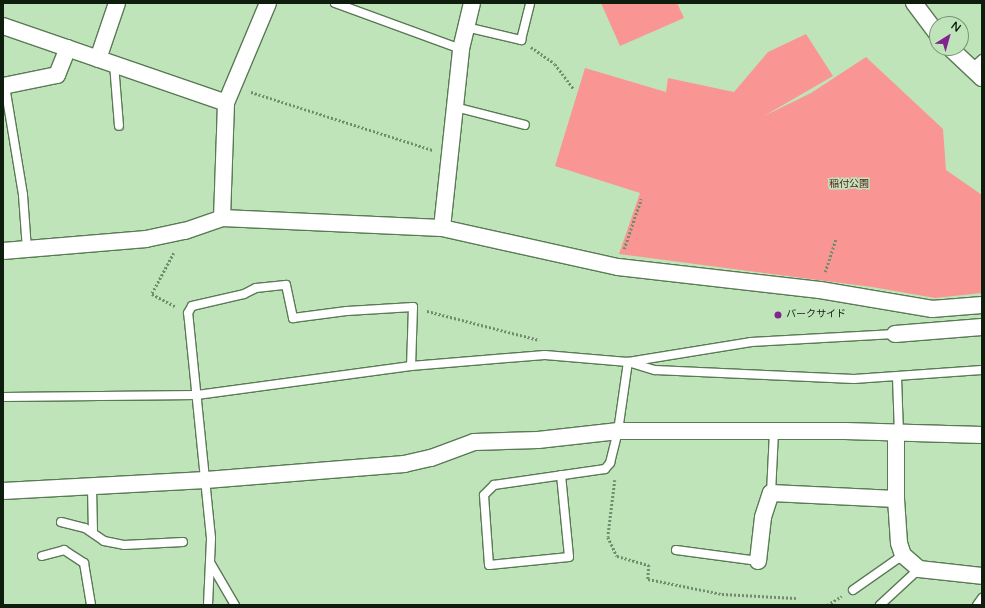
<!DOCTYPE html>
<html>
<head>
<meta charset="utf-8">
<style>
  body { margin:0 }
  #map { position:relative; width:985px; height:608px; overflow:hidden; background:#bfe4ba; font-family:"Varela Round","Noto Sans JP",sans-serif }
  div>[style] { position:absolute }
  .green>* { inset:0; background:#f99693 }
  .path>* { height:2.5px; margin-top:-1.25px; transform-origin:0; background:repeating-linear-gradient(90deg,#718c6e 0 2px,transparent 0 4px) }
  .roads { filter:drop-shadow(1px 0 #597a54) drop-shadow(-1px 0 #597a54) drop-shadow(0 1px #597a54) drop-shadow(0 -1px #597a54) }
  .service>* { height:8px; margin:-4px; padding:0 4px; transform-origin:4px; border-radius:4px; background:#fff }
  .minor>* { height:16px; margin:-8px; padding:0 8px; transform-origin:8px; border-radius:8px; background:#fff }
  .dots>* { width:11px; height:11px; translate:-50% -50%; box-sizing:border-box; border:2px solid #bfe4ba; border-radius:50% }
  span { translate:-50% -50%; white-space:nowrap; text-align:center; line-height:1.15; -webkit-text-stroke:3px #bfe4ba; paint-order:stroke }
  .park-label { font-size:10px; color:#591318 }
  .poi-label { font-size:10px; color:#0f1d0e }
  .left { translate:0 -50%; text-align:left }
  .frame { position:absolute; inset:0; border:4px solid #0f1d0e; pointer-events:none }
  .north { position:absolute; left:929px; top:16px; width:40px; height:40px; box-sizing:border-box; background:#bfe4ba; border:1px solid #799475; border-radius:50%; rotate:37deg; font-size:11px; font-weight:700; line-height:16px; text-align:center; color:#0f1d0e }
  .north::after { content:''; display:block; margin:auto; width:14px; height:18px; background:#812490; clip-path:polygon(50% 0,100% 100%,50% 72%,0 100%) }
</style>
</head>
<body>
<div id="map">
  <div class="green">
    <i style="clip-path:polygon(601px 3px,677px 3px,684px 18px,620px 46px)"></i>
    <i style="clip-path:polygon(806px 34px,833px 76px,764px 116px,811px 93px,866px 57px,943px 129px,946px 170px,982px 195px,982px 293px,935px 298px,872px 287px,619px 254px,640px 193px,555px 166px,585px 68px,666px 92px,668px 78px,734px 92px,768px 52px)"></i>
  </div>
  <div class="path">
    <i style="left:531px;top:47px;width:29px;rotate:35deg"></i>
    <i style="left:555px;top:64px;width:31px;rotate:53deg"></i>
    <i style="left:251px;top:92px;width:191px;rotate:17.7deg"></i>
    <i style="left:624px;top:249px;width:53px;rotate:-71.2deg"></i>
    <i style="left:174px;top:253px;width:47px;rotate:118.2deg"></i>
    <i style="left:152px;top:294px;width:27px;rotate:28deg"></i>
    <i style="left:825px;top:272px;width:35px;rotate:-72deg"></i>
    <i style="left:427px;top:311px;width:116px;rotate:14.5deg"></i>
    <i style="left:615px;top:480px;width:57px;rotate:97deg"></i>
    <i style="left:608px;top:537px;width:21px;rotate:65deg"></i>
    <i style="left:617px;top:556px;width:33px;rotate:16deg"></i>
    <i style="left:649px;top:565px;width:14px;rotate:94deg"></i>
    <i style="left:648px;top:579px;width:76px;rotate:11.5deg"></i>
    <i style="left:722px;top:594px;width:74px;rotate:3.1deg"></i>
    <i style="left:827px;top:605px;width:17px;rotate:-31deg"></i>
  </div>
  <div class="roads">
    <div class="service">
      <i style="left:335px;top:3px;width:134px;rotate:20.1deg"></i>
      <i style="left:466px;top:27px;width:57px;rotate:13.3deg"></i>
      <i style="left:521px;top:40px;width:38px;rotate:-76deg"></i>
      <i style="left:114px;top:64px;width:62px;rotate:85.4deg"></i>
      <i style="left:971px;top:69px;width:15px;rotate:-42deg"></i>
      <i style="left:5px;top:86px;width:110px;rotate:80.6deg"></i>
      <i style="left:23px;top:195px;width:54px;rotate:85.8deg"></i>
      <i style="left:455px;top:107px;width:72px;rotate:14.4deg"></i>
      <i style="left:897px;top:377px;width:57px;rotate:88deg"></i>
      <i style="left:3px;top:397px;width:194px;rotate:-0.6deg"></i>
      <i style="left:197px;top:395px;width:216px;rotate:-7.7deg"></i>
      <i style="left:411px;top:366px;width:134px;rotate:-4.7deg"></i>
      <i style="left:545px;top:355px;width:83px;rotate:4.8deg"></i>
      <i style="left:628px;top:362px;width:125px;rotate:-9.2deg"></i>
      <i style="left:751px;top:342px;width:144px;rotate:-3.2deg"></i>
      <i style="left:561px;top:475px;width:82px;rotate:84.4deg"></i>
      <i style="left:569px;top:557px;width:80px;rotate:174.3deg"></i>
      <i style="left:489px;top:565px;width:70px;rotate:-94.1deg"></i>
      <i style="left:484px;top:495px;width:14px;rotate:-45deg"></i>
      <i style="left:494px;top:485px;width:112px;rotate:-8.2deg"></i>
      <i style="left:605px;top:469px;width:8px;rotate:-50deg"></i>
      <i style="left:610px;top:463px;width:33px;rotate:-76deg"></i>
      <i style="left:618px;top:431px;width:70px;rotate:-81.8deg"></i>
      <i style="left:628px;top:362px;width:28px;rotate:17deg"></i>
      <i style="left:655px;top:370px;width:199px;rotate:2.6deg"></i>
      <i style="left:854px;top:379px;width:128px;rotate:-4deg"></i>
      <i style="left:92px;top:488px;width:44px;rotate:88.7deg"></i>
      <i style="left:771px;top:493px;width:62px;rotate:-87.2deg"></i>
      <i style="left:61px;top:522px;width:25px;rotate:14deg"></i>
      <i style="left:85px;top:528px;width:23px;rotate:34deg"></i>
      <i style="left:104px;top:541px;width:20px;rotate:11deg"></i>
      <i style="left:124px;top:545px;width:59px;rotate:-2.9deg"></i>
      <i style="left:676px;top:550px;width:83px;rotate:7.6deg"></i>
      <i style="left:42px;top:556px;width:23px;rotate:-15deg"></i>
      <i style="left:64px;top:550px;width:24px;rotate:33deg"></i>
      <i style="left:84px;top:563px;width:43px;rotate:80.5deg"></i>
      <i style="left:211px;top:564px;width:48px;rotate:59.7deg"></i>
      <i style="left:853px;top:590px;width:61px;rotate:-35deg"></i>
      <i style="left:208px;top:605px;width:67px;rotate:-87.4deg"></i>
      <i style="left:211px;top:538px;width:226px;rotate:-95.8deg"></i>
      <i style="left:188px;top:313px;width:8px;rotate:-60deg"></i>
      <i style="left:192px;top:306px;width:53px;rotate:-13deg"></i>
      <i style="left:244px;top:294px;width:13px;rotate:-27deg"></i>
      <i style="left:256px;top:288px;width:30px;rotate:-6deg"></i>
      <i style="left:286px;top:285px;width:34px;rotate:78deg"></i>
      <i style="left:293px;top:318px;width:54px;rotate:-7.4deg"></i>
      <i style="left:347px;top:311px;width:66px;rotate:-3.5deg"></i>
      <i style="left:413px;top:307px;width:59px;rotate:91.9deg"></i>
      <i style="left:880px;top:605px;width:53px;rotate:-42.7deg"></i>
      <i style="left:977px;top:605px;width:9px;rotate:-54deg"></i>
    </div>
    <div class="minor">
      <i style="left:914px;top:3px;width:38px;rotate:53deg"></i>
      <i style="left:3px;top:26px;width:236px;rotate:19deg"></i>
      <i style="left:950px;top:48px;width:44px;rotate:43.2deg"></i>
      <i style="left:98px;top:59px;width:59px;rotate:-71.3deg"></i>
      <i style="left:3px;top:86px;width:55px;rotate:-11.5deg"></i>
      <i style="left:57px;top:75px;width:29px;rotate:-68deg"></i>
      <i style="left:222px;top:218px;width:115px;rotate:-88deg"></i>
      <i style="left:226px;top:103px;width:108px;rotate:-67.2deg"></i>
      <i style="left:442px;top:228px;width:180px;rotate:-83.9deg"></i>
      <i style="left:461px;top:49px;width:47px;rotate:-76.6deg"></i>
      <i style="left:3px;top:251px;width:144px;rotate:-4.8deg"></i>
      <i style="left:146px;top:239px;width:40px;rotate:-12deg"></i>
      <i style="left:185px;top:231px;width:39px;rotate:-19deg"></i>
      <i style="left:222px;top:218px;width:220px;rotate:2.6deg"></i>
      <i style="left:442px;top:228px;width:180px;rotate:12.5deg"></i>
      <i style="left:618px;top:267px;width:203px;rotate:6.5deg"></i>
      <i style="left:820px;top:290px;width:114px;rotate:9.6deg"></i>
      <i style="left:932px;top:309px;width:50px;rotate:-4.6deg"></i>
      <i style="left:895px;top:334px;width:87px;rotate:-4.6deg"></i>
      <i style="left:896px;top:433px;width:66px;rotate:90deg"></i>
      <i style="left:896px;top:499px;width:44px;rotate:86.1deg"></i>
      <i style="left:899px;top:543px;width:13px;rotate:72deg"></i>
      <i style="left:903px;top:555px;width:21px;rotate:41deg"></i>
      <i style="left:919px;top:569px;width:63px;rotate:6.3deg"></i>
      <i style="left:3px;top:491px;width:203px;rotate:-3.1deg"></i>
      <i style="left:206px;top:480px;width:199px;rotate:-4.6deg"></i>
      <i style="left:404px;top:464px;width:28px;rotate:-13deg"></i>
      <i style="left:431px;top:458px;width:46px;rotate:-20.4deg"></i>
      <i style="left:474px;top:442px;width:64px;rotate:-1.8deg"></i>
      <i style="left:538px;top:440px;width:81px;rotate:-6.4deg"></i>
      <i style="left:618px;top:431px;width:227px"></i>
      <i style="left:845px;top:431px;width:137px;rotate:1.7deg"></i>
      <i style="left:758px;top:561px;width:44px;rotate:-83.5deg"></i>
      <i style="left:763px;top:517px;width:25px;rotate:-72deg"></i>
      <i style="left:771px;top:493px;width:125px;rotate:2.7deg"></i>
    </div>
  </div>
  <div class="dots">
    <i style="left:778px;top:315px;background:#812490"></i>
  </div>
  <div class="park-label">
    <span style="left:849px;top:185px">稲付公園</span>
  </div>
  <div class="poi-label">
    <span class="left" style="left:786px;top:315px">パークサイド</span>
  </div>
  <div class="frame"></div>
  <div class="north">N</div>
</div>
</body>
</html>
